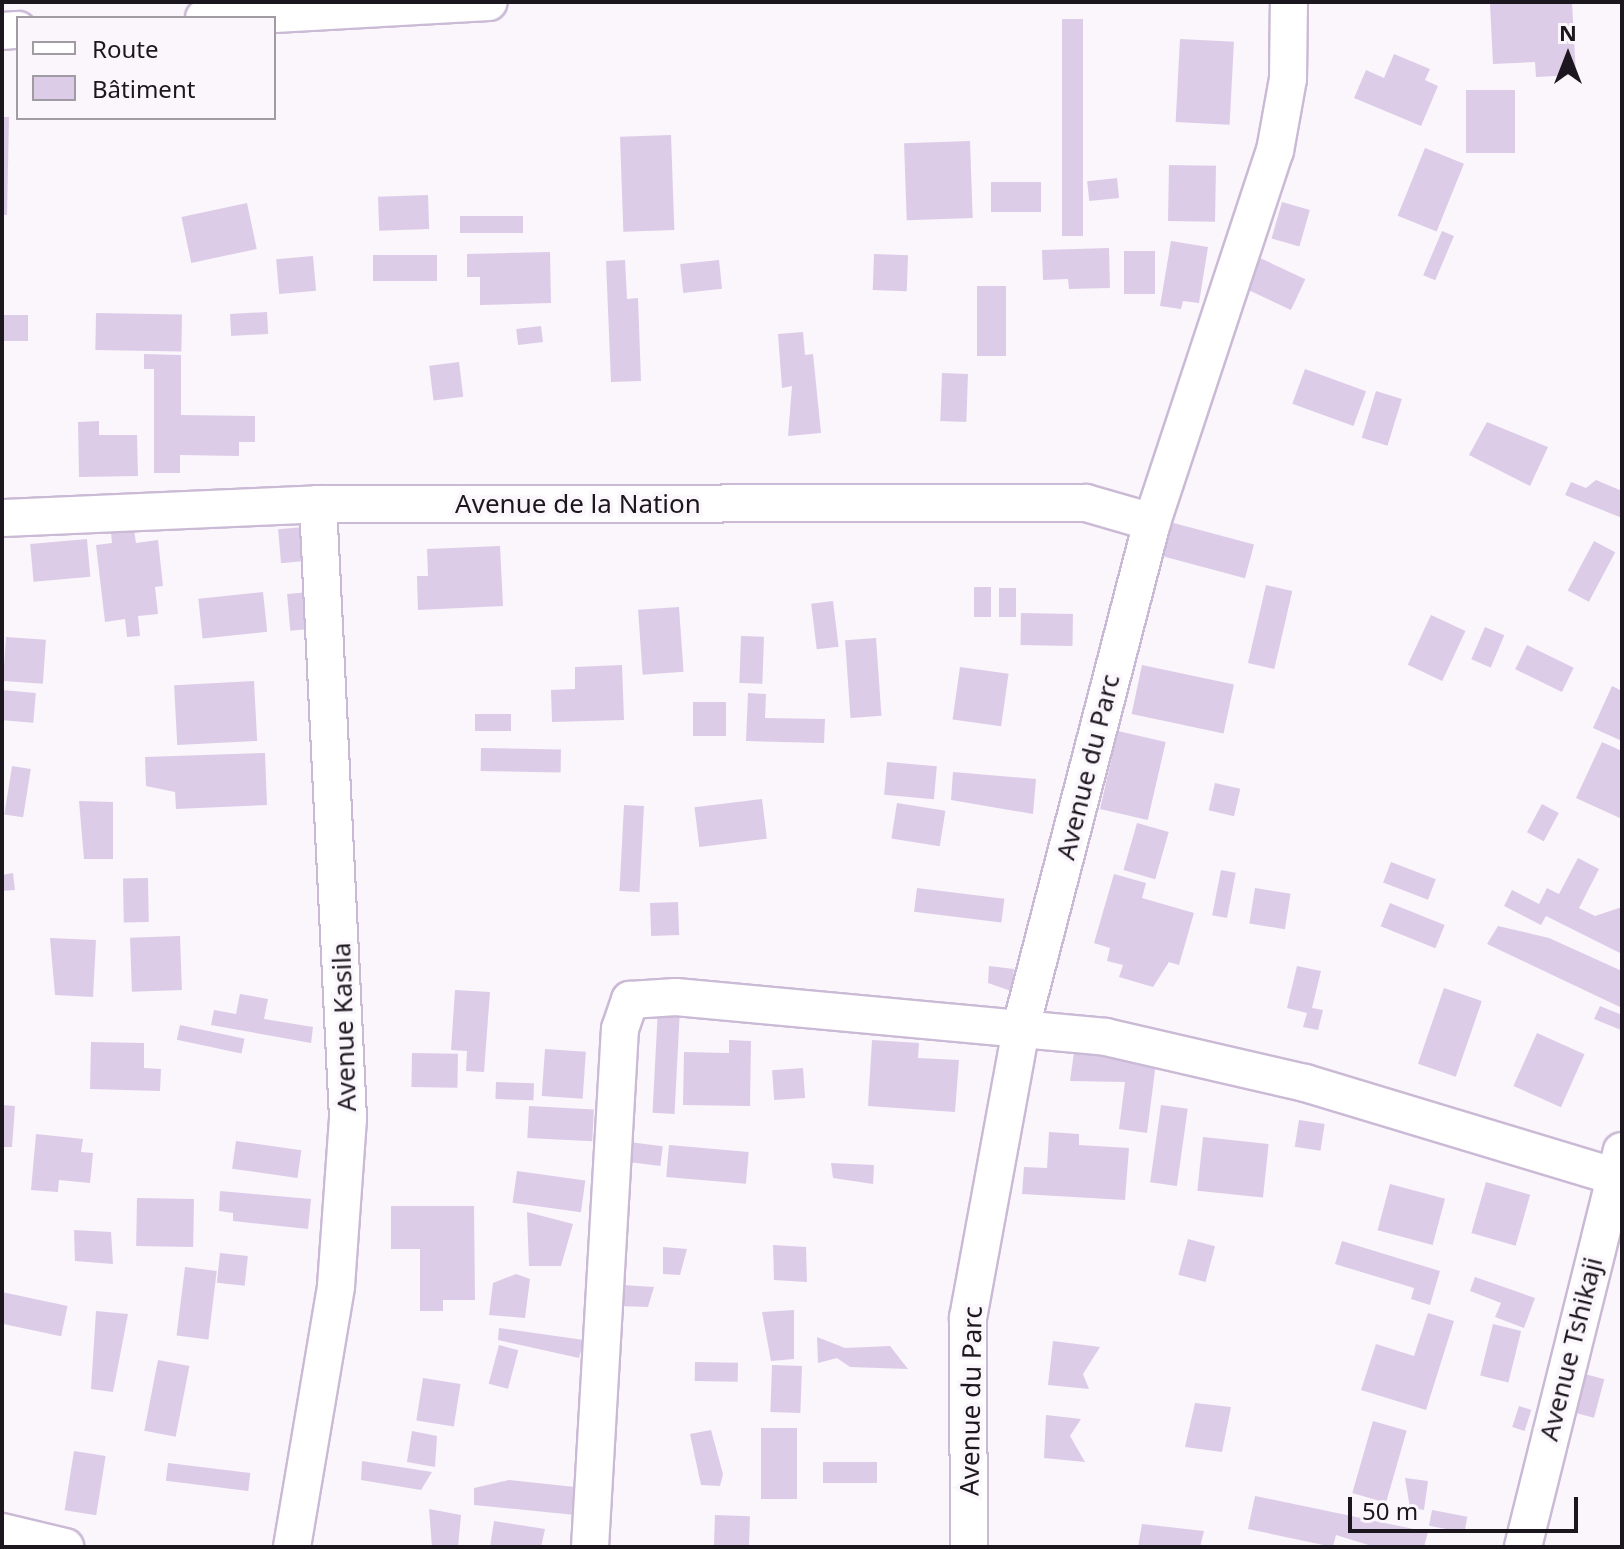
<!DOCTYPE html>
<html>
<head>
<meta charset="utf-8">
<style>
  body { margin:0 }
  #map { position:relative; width:1624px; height:1549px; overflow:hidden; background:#faf6fc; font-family:"Noto Sans",sans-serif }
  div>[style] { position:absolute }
  .building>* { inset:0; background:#ddcce8; transform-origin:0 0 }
  .roads { filter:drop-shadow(2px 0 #cbbad5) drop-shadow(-2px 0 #cbbad5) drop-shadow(0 2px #cbbad5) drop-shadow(0 -2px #cbbad5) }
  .minor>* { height:36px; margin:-18px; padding:0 18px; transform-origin:18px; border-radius:18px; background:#fff }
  span { translate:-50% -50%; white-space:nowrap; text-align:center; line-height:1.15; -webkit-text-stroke:7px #faf6fc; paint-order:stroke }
  .street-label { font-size:26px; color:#1c161f }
  .frame { position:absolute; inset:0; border:4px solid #1c161f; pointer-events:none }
  .legend { position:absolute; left:16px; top:16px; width:260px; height:104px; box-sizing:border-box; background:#faf6fc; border:2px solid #a19ca4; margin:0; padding:10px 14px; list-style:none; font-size:24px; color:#1c161f }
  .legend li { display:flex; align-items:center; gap:16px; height:40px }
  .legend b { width:40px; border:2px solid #a19ca4 }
  .north { position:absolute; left:1528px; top:16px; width:80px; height:80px; -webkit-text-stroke:6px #faf6fc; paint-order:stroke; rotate:0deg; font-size:22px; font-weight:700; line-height:32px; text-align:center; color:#1c161f }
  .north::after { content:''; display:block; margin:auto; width:28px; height:36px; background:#1c161f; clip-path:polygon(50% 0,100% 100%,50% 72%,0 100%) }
  .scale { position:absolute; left:1348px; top:1497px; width:230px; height:36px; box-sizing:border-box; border:4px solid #1c161f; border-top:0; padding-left:10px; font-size:24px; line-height:28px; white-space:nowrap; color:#1c161f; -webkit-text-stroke:6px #faf6fc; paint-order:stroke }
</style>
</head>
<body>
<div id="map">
  <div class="building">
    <i style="clip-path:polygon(1572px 2px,1576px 75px,1536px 77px,1535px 62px,1493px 64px,1490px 4px)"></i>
    <i style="left:1062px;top:19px;width:21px;height:217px"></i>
    <i style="left:1180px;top:39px;width:54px;height:83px;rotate:3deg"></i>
    <i style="clip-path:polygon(1394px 54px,1430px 69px,1425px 80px,1438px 86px,1421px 126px,1354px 98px,1366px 70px,1384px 78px)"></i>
    <i style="left:1466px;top:90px;width:49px;height:63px"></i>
    <i style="clip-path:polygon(2px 117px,9px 117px,7px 215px,2px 215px)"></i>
    <i style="left:671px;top:135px;width:95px;height:51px;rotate:88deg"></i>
    <i style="left:970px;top:141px;width:77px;height:66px;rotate:88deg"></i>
    <i style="left:1425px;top:148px;width:42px;height:73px;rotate:22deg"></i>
    <i style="left:1169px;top:165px;width:47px;height:56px;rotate:1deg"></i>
    <i style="left:1117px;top:178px;width:20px;height:30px;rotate:84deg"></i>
    <i style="left:991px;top:182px;width:50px;height:30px"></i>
    <i style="left:428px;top:195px;width:34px;height:50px;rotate:88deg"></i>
    <i style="left:1282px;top:202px;width:29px;height:38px;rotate:16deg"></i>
    <i style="left:247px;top:203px;width:47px;height:67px;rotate:78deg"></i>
    <i style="left:460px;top:216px;width:63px;height:17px"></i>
    <i style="left:1442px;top:231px;width:13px;height:48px;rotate:23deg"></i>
    <i style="clip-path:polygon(1171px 241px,1208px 247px,1199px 303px,1183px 301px,1181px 309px,1160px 306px)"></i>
    <i style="clip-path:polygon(1109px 248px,1110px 288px,1069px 289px,1068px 279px,1043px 280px,1042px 250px)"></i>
    <i style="left:1124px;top:251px;width:31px;height:43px"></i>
    <i style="clip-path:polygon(550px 252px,551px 303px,480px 305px,480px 277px,467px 277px,467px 254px)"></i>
    <i style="left:874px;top:254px;width:34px;height:36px;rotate:2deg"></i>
    <i style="left:437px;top:255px;width:26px;height:64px;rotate:90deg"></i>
    <i style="left:313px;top:256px;width:35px;height:37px;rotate:85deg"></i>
    <i style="left:1260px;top:258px;width:50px;height:34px;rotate:25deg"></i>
    <i style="clip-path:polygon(625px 260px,627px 299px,638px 298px,641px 381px,611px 382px,606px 261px)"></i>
    <i style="left:719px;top:260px;width:29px;height:39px;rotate:84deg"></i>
    <i style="left:977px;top:286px;width:29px;height:70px"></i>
    <i style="left:267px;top:312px;width:22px;height:37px;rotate:87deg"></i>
    <i style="left:96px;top:313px;width:86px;height:37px;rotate:1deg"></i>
    <i style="left:2px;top:315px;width:26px;height:26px"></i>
    <i style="left:541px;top:326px;width:16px;height:25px;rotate:83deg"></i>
    <i style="clip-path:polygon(803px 332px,805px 355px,813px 354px,821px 433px,788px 436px,792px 386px,782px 388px,778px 334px)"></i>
    <i style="clip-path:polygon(144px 354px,181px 355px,181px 415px,255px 416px,255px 442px,239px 442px,239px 456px,180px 455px,180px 473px,154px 473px,154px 369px,144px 369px)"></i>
    <i style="left:459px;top:362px;width:35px;height:30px;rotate:83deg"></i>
    <i style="left:1305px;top:369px;width:65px;height:37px;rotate:20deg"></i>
    <i style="left:942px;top:373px;width:26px;height:48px;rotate:2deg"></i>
    <i style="left:1376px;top:391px;width:27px;height:49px;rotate:17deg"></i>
    <i style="clip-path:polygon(99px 421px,99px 435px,137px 435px,138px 476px,79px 477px,78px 422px)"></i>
    <i style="clip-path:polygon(1487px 422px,1548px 447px,1530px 486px,1469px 455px)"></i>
    <i style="clip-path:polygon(1596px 480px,1622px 491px,1622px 518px,1565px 495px,1571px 482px,1586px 488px)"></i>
    <i style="left:1170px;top:522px;width:87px;height:35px;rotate:15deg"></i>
    <i style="left:304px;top:527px;width:34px;height:26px;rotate:85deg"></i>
    <i style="clip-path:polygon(134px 530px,136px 543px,158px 540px,163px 586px,155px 587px,158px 614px,138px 616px,140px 636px,127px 637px,125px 619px,105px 622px,96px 545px,112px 543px,111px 533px)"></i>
    <i style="left:87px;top:539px;width:38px;height:57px;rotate:85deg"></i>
    <i style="left:1594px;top:541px;width:24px;height:56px;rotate:28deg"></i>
    <i style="clip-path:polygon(500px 546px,503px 606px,418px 610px,417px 576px,428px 576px,427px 549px)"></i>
    <i style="left:1266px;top:585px;width:27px;height:80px;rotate:13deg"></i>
    <i style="left:991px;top:587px;width:30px;height:17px;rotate:90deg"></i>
    <i style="left:999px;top:588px;width:17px;height:29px"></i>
    <i style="left:263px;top:592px;width:40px;height:65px;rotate:84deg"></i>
    <i style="left:309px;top:592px;width:37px;height:22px;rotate:85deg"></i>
    <i style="left:833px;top:601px;width:46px;height:22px;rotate:83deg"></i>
    <i style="left:679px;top:607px;width:65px;height:41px;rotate:86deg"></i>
    <i style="left:1021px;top:613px;width:52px;height:32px;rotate:1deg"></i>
    <i style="left:1431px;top:615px;width:38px;height:55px;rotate:25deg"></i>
    <i style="left:1485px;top:627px;width:21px;height:35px;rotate:23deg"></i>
    <i style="left:741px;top:636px;width:23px;height:47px;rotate:2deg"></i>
    <i style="left:6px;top:637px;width:40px;height:44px;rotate:4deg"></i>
    <i style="left:876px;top:638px;width:78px;height:31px;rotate:86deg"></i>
    <i style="left:1527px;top:645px;width:52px;height:27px;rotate:26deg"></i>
    <i style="clip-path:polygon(622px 665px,624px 720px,552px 722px,551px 690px,575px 689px,575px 667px)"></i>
    <i style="left:1142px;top:665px;width:94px;height:50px;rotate:12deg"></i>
    <i style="left:960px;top:667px;width:49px;height:53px;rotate:8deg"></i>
    <i style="left:254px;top:681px;width:60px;height:80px;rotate:87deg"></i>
    <i style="clip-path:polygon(1612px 686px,1622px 691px,1622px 741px,1593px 728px)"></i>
    <i style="left:2px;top:690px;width:34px;height:30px;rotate:5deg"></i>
    <i style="clip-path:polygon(748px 693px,766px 694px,765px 718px,825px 719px,824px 743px,746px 741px)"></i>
    <i style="left:693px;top:702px;width:33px;height:34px"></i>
    <i style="left:475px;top:714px;width:36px;height:17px"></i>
    <i style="left:1118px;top:731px;width:49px;height:80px;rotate:13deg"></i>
    <i style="clip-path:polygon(1602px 742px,1622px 751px,1622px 819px,1576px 798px)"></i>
    <i style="left:481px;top:748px;width:80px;height:23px;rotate:1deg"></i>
    <i style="clip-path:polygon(265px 753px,267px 805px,176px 809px,175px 792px,146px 786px,145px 757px)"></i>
    <i style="left:887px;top:762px;width:50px;height:33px;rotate:5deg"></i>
    <i style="left:12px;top:766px;width:19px;height:49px;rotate:9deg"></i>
    <i style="clip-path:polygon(953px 772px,1036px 779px,1033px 814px,951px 800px)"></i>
    <i style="left:1215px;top:783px;width:26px;height:28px;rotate:13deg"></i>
    <i style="left:762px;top:799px;width:40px;height:68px;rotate:83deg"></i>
    <i style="clip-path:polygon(79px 801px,113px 802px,113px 859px,84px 859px)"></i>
    <i style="left:897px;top:803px;width:49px;height:36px;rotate:9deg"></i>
    <i style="left:1542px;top:804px;width:19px;height:32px;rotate:28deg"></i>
    <i style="left:624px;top:805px;width:20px;height:86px;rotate:3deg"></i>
    <i style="left:1137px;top:823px;width:33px;height:49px;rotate:16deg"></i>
    <i style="clip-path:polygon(1578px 858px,1599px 869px,1579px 908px,1595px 916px,1622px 907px,1622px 954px,1546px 916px,1541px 925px,1504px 906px,1512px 890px,1539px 904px,1547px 888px,1559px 894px)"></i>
    <i style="left:1391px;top:862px;width:48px;height:22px;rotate:21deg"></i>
    <i style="left:1221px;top:870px;width:15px;height:46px;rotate:11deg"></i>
    <i style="clip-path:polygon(13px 873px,15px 890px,2px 891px,2px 875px)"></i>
    <i style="clip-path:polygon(1114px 874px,1146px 883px,1142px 898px,1194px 913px,1179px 965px,1169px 962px,1153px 987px,1119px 977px,1123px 965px,1107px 961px,1110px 948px,1094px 943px)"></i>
    <i style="left:148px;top:878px;width:44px;height:25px;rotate:89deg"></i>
    <i style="left:917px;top:888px;width:88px;height:24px;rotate:7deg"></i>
    <i style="left:1255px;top:888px;width:36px;height:36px;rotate:9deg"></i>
    <i style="left:678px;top:902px;width:33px;height:28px;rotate:88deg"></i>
    <i style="left:1390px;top:903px;width:59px;height:25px;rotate:22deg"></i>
    <i style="clip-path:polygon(1498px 926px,1549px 938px,1622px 971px,1622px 1008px,1487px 944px)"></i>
    <i style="left:180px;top:936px;width:54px;height:50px;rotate:88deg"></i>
    <i style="clip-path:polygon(50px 938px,96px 940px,93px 997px,55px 995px)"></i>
    <i style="clip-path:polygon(989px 966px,1014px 969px,1011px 991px,988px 983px)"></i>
    <i style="clip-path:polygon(1297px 966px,1321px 971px,1312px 1008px,1323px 1010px,1318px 1030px,1303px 1027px,1307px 1013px,1287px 1008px)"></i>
    <i style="left:1444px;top:988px;width:40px;height:80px;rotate:19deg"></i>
    <i style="clip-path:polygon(455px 990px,490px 992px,484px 1072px,466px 1071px,467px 1051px,451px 1050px)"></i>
    <i style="clip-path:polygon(240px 994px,268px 999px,264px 1019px,313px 1027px,311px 1043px,211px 1025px,214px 1010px,236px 1014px)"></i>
    <i style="clip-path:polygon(1600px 1006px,1622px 1015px,1621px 1030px,1594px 1019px)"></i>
    <i style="left:658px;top:1008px;width:22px;height:105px;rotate:3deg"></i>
    <i style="left:180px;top:1025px;width:66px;height:15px;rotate:12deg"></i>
    <i style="left:1537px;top:1033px;width:52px;height:58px;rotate:24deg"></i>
    <i style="clip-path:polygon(729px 1040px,751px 1041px,750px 1106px,683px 1105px,684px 1052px,729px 1053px)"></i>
    <i style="clip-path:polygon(872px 1040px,919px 1043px,918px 1058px,959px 1060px,955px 1112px,868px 1106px)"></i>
    <i style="clip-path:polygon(91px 1042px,144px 1043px,144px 1068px,161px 1069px,160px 1091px,90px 1089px)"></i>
    <i style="clip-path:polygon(1075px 1045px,1157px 1055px,1147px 1133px,1119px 1129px,1125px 1082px,1070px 1081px)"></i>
    <i style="left:545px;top:1049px;width:41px;height:47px;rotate:4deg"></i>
    <i style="left:412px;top:1053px;width:46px;height:34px;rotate:1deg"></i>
    <i style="left:803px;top:1068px;width:30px;height:31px;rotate:86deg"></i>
    <i style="left:496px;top:1082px;width:38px;height:17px;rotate:2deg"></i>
    <i style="clip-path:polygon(2px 1105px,15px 1106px,12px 1147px,2px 1147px)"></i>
    <i style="left:1161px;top:1105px;width:27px;height:78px;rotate:8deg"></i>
    <i style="left:529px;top:1106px;width:65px;height:32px;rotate:3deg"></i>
    <i style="left:1299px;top:1120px;width:26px;height:27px;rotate:9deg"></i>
    <i style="clip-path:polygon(1049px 1132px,1079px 1134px,1079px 1145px,1129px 1148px,1125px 1200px,1022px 1194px,1024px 1167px,1047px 1168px)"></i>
    <i style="clip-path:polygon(36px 1134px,83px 1139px,81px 1152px,93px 1153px,90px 1183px,59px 1180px,58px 1192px,31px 1190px)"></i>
    <i style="left:1203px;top:1137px;width:66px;height:54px;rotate:6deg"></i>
    <i style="left:236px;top:1141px;width:66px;height:28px;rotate:8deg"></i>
    <i style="left:629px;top:1142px;width:34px;height:20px;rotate:7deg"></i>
    <i style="left:669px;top:1145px;width:80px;height:32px;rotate:5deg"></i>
    <i style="clip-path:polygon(831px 1163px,874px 1165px,873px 1184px,833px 1178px)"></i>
    <i style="left:517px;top:1171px;width:69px;height:32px;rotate:8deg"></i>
    <i style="left:1486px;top:1182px;width:46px;height:53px;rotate:16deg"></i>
    <i style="left:1390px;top:1184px;width:57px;height:48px;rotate:15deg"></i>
    <i style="clip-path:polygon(220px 1191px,311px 1199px,308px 1229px,233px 1221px,233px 1213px,219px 1211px)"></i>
    <i style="left:137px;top:1198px;width:57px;height:48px;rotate:1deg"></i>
    <i style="clip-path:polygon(391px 1206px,474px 1206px,475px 1300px,443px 1300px,443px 1311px,420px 1311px,420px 1249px,391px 1249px)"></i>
    <i style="clip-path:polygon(527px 1212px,573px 1224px,561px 1266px,529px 1266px)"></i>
    <i style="clip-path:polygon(74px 1230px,111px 1232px,113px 1264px,75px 1261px)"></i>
    <i style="left:1188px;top:1239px;width:28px;height:37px;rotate:15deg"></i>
    <i style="clip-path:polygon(1342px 1241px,1440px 1271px,1430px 1305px,1411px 1299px,1414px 1288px,1335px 1264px)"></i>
    <i style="clip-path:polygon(773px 1245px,806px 1247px,807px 1282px,774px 1280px)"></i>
    <i style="clip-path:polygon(663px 1247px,687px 1249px,680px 1275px,663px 1274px)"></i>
    <i style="left:220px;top:1253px;width:28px;height:30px;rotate:6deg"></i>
    <i style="left:185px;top:1267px;width:32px;height:69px;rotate:7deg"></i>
    <i style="clip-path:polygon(516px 1274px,530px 1279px,525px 1318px,489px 1315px,493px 1283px)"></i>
    <i style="clip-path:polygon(1475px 1277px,1535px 1298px,1524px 1328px,1495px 1317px,1501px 1303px,1470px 1291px)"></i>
    <i style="clip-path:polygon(623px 1285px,654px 1287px,648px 1307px,619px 1306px)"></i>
    <i style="left:2px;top:1292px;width:67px;height:31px;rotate:12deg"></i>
    <i style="clip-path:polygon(794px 1310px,794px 1359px,771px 1361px,762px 1312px)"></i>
    <i style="clip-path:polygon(96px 1311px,128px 1314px,113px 1392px,91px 1389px)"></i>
    <i style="clip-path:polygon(1428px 1313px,1454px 1321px,1426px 1410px,1361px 1390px,1376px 1344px,1414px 1356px)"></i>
    <i style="left:1493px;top:1324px;width:29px;height:53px;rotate:14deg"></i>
    <i style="clip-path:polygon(499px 1328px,584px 1340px,579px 1358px,498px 1340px)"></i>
    <i style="clip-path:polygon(817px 1337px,845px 1348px,890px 1346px,908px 1369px,850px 1367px,837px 1358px,818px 1363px)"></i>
    <i style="clip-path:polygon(1053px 1341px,1100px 1347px,1083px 1374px,1089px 1389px,1048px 1385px)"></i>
    <i style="left:499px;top:1345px;width:20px;height:40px;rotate:15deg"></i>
    <i style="left:158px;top:1360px;width:32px;height:72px;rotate:11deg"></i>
    <i style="left:695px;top:1362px;width:43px;height:19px;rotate:1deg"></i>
    <i style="left:772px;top:1365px;width:30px;height:47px;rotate:2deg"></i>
    <i style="left:1585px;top:1374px;width:20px;height:40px;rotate:15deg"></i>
    <i style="left:423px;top:1378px;width:38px;height:43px;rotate:9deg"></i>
    <i style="clip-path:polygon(1195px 1403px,1231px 1407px,1222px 1452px,1185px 1447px)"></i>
    <i style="left:1519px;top:1406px;width:13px;height:22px;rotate:18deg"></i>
    <i style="clip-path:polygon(1046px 1415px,1081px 1419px,1070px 1436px,1085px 1462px,1044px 1458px)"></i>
    <i style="left:1373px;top:1421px;width:35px;height:75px;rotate:16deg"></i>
    <i style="left:761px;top:1428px;width:36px;height:71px"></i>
    <i style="clip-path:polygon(711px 1430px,723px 1474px,720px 1486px,701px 1485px,690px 1434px)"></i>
    <i style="clip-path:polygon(412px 1431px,437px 1436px,435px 1467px,407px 1462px)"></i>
    <i style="left:74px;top:1451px;width:32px;height:60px;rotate:9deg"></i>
    <i style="clip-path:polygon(362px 1461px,432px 1472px,421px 1490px,361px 1480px)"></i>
    <i style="left:877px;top:1462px;width:21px;height:54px;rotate:90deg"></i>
    <i style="left:168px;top:1463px;width:83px;height:18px;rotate:7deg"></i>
    <i style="clip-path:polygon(1405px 1478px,1428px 1481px,1424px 1510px,1410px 1508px)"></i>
    <i style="clip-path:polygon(509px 1480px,575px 1487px,575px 1515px,474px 1505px,474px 1488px)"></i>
    <i style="clip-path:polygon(1255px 1496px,1428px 1532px,1424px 1547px,1375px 1547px,1336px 1535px,1333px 1547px,1248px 1529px)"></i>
    <i style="clip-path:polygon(429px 1509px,461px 1515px,458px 1547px,432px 1547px)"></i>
    <i style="left:1432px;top:1510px;width:36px;height:16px;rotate:11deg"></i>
    <i style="left:715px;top:1515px;width:35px;height:32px;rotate:2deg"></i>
    <i style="clip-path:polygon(494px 1521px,545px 1529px,541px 1547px,490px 1547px)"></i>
    <i style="clip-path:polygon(1142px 1524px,1204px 1531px,1200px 1547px,1138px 1547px)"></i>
  </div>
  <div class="roads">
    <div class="minor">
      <i style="left:204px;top:18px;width:285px;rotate:-3.2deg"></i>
      <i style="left:2px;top:31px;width:16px;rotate:-4deg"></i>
      <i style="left:2px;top:518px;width:316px;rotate:-2.5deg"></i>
      <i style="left:318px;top:504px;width:768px;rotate:-0.07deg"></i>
      <i style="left:1086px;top:503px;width:69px;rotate:16.1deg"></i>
      <i style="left:2px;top:1532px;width:65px;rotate:13.4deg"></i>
      <i style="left:292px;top:1547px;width:265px;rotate:-80.4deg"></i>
      <i style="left:336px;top:1286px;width:168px;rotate:-85.9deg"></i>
      <i style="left:348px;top:1118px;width:615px;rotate:-92.8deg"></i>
      <i style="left:590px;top:1547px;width:519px;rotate:-86.69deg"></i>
      <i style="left:620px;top:1029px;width:31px;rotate:-71deg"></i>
      <i style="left:630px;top:1000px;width:46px;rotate:-3.7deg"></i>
      <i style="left:676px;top:997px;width:432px;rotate:5.3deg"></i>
      <i style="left:1106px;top:1037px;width:204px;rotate:13deg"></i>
      <i style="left:1305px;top:1083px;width:331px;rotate:16.8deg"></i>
      <i style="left:969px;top:1547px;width:229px;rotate:-90.3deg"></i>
      <i style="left:968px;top:1318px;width:300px;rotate:-79.6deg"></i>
      <i style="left:1022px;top:1023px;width:518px;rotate:-75.45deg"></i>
      <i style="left:1152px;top:522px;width:391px;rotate:-71.7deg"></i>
      <i style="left:1275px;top:151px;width:73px;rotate:-79.8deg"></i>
      <i style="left:1288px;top:79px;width:77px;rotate:-89.3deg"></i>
      <i style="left:1523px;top:1547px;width:408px;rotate:-76deg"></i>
    </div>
  </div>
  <div class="street-label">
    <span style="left:578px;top:504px">Avenue de la Nation</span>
    <span style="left:1088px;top:767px;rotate:-76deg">Avenue du Parc</span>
    <span style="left:344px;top:1027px;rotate:-92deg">Avenue Kasila</span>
    <span style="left:1571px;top:1349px;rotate:-76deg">Avenue Tshikaji</span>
    <span style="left:971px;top:1401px;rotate:-89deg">Avenue du Parc</span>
  </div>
  <div class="frame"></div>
  <ul class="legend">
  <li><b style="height:10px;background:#fff"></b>Route</li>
  <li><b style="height:22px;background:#ddcce8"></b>Bâtiment</li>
  </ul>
  <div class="north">N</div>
  <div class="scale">50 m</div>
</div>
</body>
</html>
